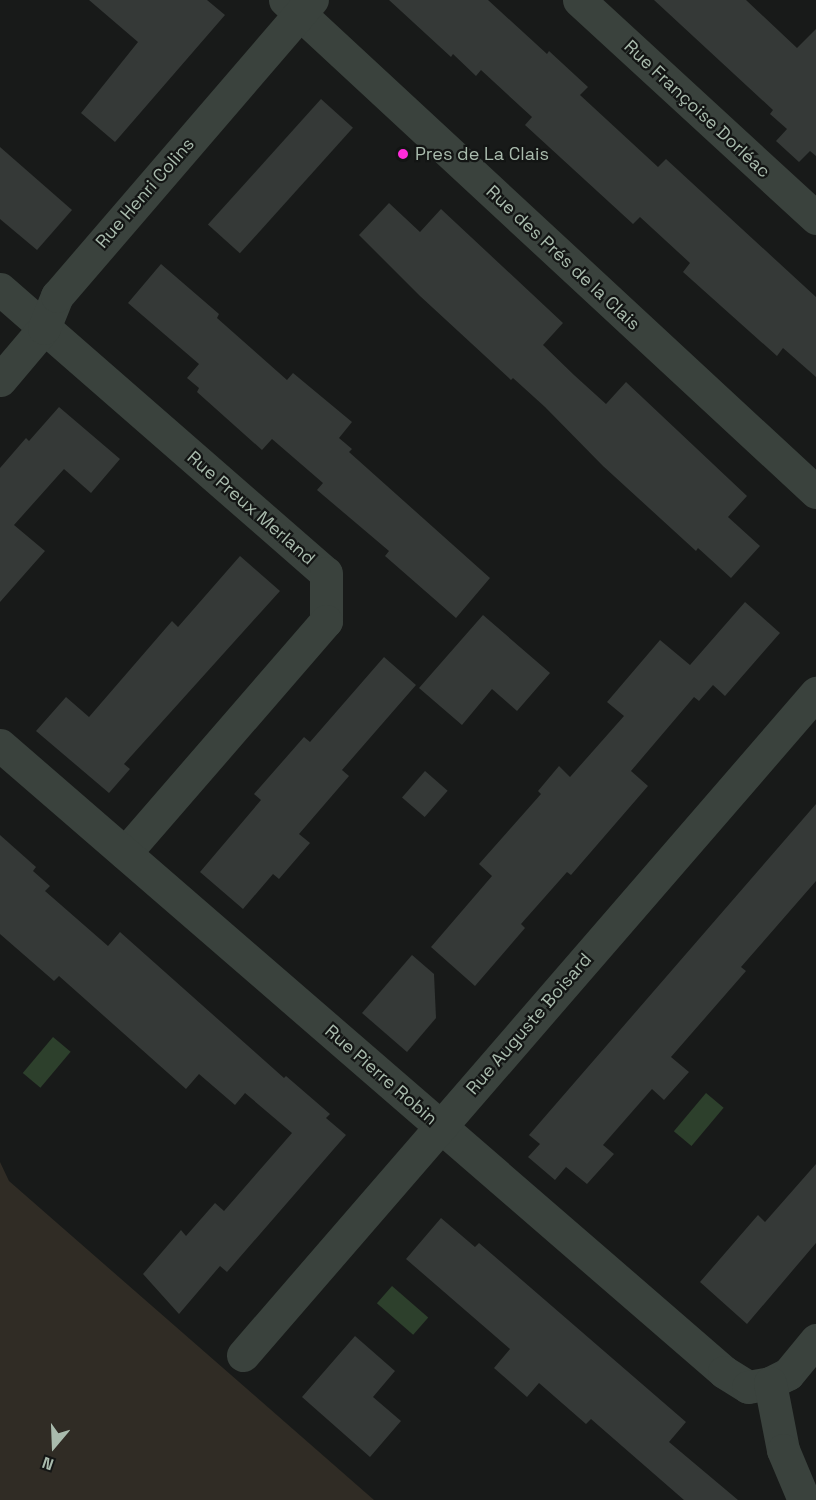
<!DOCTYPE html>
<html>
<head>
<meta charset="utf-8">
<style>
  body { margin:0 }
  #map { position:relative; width:816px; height:1500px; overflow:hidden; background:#181a19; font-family:"Space Grotesk",sans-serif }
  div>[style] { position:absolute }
  .green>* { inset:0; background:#302c25 }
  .water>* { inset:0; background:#2d402c; transform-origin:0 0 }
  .building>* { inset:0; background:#353937; transform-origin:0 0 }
  .street>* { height:33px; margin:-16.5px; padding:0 16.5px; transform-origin:16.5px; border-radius:16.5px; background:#3a423d }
  .dots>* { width:16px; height:16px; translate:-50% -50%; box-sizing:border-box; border:3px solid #131514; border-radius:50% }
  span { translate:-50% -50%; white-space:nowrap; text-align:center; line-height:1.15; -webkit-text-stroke:4.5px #131514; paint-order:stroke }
  .street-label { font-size:18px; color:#a9bbad }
  .poi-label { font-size:18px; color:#a9bbad }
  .left { translate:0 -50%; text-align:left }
  .north { position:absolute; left:24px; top:1416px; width:60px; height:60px; -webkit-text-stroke:4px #131514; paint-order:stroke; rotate:199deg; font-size:16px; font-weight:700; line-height:24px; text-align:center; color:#a9bbad }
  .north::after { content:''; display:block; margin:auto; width:21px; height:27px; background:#a9bbad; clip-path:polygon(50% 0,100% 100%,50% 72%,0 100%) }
</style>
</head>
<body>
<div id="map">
  <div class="green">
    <i style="clip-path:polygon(0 1162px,9px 1181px,374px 1500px,0 1500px)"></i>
  </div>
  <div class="water">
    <i style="left:53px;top:1037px;width:23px;height:47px;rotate:40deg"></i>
    <i style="left:706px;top:1093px;width:23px;height:50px;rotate:40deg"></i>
    <i style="left:392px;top:1286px;width:48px;height:23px;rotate:41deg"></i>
  </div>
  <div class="building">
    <i style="clip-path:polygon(89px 0,207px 0,225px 15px,115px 142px,81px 113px,138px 42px)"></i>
    <i style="clip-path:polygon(389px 0,488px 0,547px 54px,549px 51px,588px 87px,580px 95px,658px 167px,666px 159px,816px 297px,816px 377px,783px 348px,777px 356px,683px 272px,690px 263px,640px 217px,633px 224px,525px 125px,532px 117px,481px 70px,476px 76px,453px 54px,451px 57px)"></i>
    <i style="clip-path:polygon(654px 0,746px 0,797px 48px,816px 29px,816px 156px,810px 151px,799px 162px,776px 141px,787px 129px,770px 114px,773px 110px)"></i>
    <i style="left:321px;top:99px;width:43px;height:169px;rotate:42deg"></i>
    <i style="clip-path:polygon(0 147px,72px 210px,37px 250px,0 219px)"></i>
    <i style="clip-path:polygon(389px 203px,420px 232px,441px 209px,563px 323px,543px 345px,574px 375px,606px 404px,626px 382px,747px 496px,728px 517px,760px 546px,731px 578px,698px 548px,696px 551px,603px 466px,545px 407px,513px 378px,511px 380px,420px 296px,359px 235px)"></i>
    <i style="clip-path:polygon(161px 264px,219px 314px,217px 318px,287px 380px,293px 373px,352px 422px,339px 438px,352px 449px,349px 452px,490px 578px,456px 618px,385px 556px,389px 551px,317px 490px,323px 483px,272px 439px,262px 450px,197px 392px,199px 388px,187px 378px,199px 364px,128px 303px)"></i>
    <i style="clip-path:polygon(59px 407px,120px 459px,91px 493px,64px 469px,14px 525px,45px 551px,0 602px,0 468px,26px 438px,29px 441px)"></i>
    <i style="clip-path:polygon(240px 556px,280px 591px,124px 764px,130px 769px,109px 793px,36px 731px,66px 697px,89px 717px,172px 621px,178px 627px)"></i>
    <i style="clip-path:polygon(745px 602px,780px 633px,725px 696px,713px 685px,699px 701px,694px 697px,631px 771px,648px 786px,571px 875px,567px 872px,521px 924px,525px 928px,475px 986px,431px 947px,492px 876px,479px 864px,541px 794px,538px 791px,559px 766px,570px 777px,624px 716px,607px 702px,660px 640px,690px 665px)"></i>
    <i style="clip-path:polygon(483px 615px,550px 673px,517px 711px,492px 689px,462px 725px,419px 688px)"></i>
    <i style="clip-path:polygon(384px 657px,416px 685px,342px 770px,349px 776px,299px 834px,310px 843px,279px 879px,273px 874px,243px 909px,200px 872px,261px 800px,254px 794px,304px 737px,310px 742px)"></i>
    <i style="left:425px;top:771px;width:30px;height:35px;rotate:41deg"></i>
    <i style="clip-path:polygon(816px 804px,816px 881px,741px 967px,746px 971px,671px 1057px,689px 1072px,664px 1100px,652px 1089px,603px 1145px,614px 1154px,587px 1184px,566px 1167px,555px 1180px,528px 1157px,540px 1144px,529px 1135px)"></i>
    <i style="clip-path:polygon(0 835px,36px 867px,33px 871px,50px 886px,45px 891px,108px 946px,120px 932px,284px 1078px,286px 1076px,330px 1114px,326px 1118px,346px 1135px,227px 1272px,220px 1266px,179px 1314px,143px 1274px,181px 1230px,186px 1236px,215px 1203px,224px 1211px,292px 1133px,245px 1093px,235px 1105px,199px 1074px,186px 1089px,59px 976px,54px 981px,0 934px)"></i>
    <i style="clip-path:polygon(412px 955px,434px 974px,436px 1018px,407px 1052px,362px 1013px)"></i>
    <i style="clip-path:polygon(816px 1164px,816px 1243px,747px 1324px,700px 1282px,758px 1215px,765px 1222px)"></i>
    <i style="clip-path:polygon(441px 1218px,475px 1247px,479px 1243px,686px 1422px,669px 1442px,738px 1500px,684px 1500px,591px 1419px,586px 1424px,539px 1383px,527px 1397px,494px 1368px,510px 1349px,406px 1259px)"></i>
    <i style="clip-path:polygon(355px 1336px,395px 1371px,373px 1397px,401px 1421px,370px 1457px,302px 1397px)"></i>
  </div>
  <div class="street">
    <i style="left:285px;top:0;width:724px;rotate:42.82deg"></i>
    <i style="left:579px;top:0;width:322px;rotate:42.6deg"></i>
    <i style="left:0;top:289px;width:432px;rotate:41.1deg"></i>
    <i style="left:326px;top:573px;width:48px;rotate:90deg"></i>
    <i style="left:326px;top:621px;width:307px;rotate:130.9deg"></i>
    <i style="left:0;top:380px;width:68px;rotate:-49.8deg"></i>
    <i style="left:44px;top:328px;width:35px;rotate:-68deg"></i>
    <i style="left:57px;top:296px;width:391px;rotate:-49.3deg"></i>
    <i style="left:0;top:745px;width:958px;rotate:40.89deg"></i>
    <i style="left:724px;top:1372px;width:28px;rotate:32deg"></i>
    <i style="left:748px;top:1387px;width:22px;rotate:-10deg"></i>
    <i style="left:770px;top:1383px;width:20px;rotate:-27deg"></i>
    <i style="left:788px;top:1374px;width:44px;rotate:-50.5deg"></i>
    <i style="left:243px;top:1355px;width:876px;rotate:-49.12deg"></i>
    <i style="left:770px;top:1383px;width:68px;rotate:79deg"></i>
    <i style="left:783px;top:1450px;width:54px;rotate:67.2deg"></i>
  </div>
  <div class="dots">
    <i style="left:403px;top:154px;background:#ff2bda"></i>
  </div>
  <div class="street-label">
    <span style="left:697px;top:109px;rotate:43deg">Rue Françoise Dorléac</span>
    <span style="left:145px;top:193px;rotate:-49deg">Rue Henri Colins</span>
    <span style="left:563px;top:258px;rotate:43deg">Rue des Prés de la Clais</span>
    <span style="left:251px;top:508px;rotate:41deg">Rue Preux Merland</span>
    <span style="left:529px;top:1024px;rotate:-49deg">Rue Auguste Boisard</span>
    <span style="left:381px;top:1075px;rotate:41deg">Rue Pierre Robin</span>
  </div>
  <div class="poi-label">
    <span class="left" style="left:415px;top:154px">Pres de La Clais</span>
  </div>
  <div class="north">N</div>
</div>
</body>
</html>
